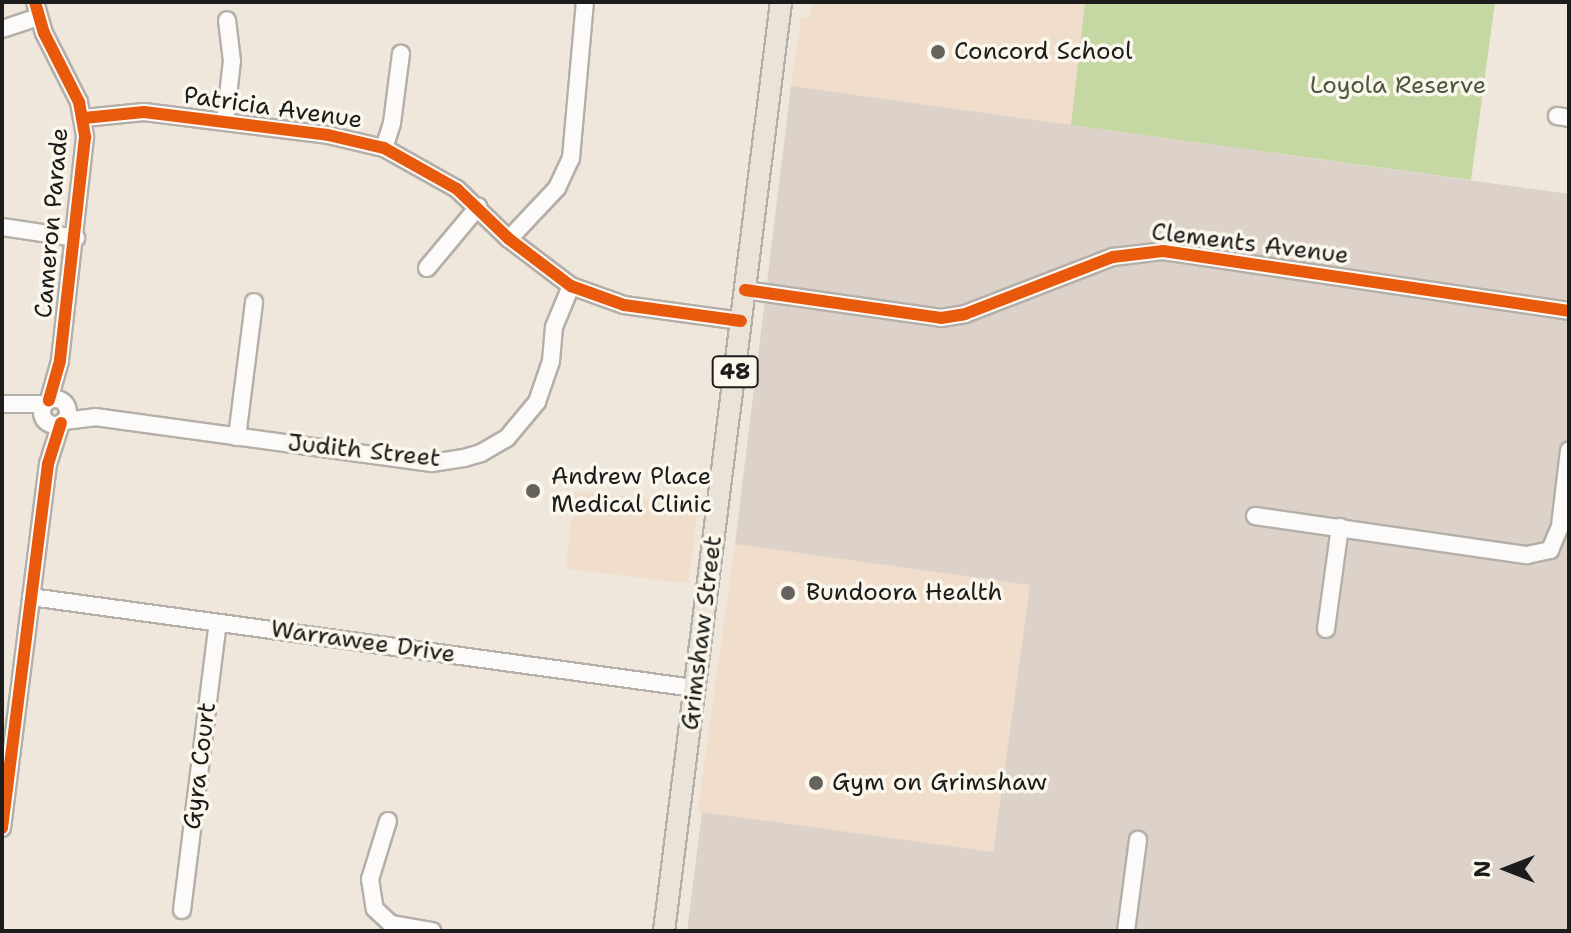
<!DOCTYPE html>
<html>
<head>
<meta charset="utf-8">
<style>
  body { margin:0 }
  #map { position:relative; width:1571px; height:933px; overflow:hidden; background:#efe7db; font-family:"Shantell Sans",sans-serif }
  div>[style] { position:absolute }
  .built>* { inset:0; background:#f1ddcb; transform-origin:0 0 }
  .industrial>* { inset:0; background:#ddd2c9 }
  .green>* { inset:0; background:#c5d8a3 }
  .roads { filter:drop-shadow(2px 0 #b4afa8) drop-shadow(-2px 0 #b4afa8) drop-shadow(0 2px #b4afa8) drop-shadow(0 -2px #b4afa8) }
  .minor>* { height:16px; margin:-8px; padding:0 8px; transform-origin:8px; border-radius:8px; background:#fdfbfa }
  .minor>.ring { margin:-8px; padding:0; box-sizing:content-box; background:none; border:16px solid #fdfbfa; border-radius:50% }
  .major>* { height:20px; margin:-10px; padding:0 10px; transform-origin:10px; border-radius:10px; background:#ece3d8 }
  .cycleway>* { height:12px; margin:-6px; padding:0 6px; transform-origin:6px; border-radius:6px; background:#e8590c }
  .dots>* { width:22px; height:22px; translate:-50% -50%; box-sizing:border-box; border:4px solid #fbf7ec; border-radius:50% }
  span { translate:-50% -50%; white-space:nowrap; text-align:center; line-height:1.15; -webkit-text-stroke:7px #fbf7ec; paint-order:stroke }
  .shield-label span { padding:2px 6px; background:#fbf7ec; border:2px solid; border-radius:6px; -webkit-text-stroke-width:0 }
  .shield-label { font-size:22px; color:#1c1c1c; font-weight:700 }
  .poi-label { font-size:24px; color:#1c1c1c }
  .left { translate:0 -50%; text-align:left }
  .park-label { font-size:24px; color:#4b593c }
  .street-label { font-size:24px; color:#1c1c1c }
  .frame { position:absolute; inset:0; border:4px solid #1c1c1c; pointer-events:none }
  .north { position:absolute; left:1467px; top:829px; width:80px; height:80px; -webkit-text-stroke:6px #fbf7ec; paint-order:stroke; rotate:270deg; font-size:22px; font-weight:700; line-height:32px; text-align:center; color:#1c1c1c }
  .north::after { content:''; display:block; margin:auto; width:28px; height:36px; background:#1c1c1c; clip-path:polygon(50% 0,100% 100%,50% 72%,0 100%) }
</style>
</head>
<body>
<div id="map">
  <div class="built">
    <i style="clip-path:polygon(812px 2px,1085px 2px,1071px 125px,791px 86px,801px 18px,810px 18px)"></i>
    <i style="left:575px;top:491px;width:124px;height:78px;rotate:7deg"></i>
    <i style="left:735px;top:544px;width:298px;height:270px;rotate:8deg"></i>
  </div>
  <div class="industrial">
    <i style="clip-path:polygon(791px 86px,1569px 194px,1569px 931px,687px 931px,702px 812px,993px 852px,1029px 593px,1029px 585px,735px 544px)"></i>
  </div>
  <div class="green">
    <i style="clip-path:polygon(1085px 2px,1495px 2px,1471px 180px,1071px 125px)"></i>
  </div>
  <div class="roads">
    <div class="minor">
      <i style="left:35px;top:2px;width:32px;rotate:74deg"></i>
      <i style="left:44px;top:33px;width:77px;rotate:63.1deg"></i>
      <i style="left:79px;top:102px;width:36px;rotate:80deg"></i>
      <i style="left:85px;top:137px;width:225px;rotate:96.4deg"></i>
      <i style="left:60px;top:361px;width:41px;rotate:105.8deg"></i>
      <i style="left:2px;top:29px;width:39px;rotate:-18deg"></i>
      <i style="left:1557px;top:116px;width:12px;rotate:9deg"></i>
      <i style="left:84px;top:118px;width:60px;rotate:-5.7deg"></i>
      <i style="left:144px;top:112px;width:185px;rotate:7.1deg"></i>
      <i style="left:328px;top:135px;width:57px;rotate:13.1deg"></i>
      <i style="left:384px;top:148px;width:84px;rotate:29.3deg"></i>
      <i style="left:457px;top:189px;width:72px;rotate:43.9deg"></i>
      <i style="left:509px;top:239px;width:78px;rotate:37.2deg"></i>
      <i style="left:571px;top:286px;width:56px;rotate:19.7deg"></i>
      <i style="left:624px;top:305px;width:118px;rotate:7.8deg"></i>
      <i style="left:225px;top:122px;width:61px;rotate:-83.5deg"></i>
      <i style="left:232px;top:61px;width:41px;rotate:-97deg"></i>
      <i style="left:384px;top:148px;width:26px;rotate:-72deg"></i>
      <i style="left:392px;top:123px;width:70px;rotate:-82.6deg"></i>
      <i style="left:2px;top:227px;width:75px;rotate:8.5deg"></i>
      <i style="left:509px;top:239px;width:70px;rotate:-46.7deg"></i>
      <i style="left:557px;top:188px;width:33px;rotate:-65deg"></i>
      <i style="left:571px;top:158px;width:157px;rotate:-84.9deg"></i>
      <i style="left:427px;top:268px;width:80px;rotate:-50.1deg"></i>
      <i style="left:745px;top:290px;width:198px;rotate:8.1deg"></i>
      <i style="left:941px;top:318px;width:24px;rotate:-9deg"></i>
      <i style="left:965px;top:314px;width:159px;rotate:-21.1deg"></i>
      <i style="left:1113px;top:257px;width:50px;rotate:-6.8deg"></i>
      <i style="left:1163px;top:251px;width:410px;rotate:8.4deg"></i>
      <i class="ring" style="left:42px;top:399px;width:10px;height:10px"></i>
      <i style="left:2px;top:404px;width:41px"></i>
      <i style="left:64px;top:421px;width:31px;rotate:-7deg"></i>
      <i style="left:95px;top:417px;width:340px;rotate:7.8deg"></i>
      <i style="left:432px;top:463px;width:32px;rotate:-9deg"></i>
      <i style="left:464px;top:458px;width:18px;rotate:-16deg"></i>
      <i style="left:481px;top:453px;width:30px;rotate:-30deg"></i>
      <i style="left:507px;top:438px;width:47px;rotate:-50.2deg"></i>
      <i style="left:537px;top:402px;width:43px;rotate:-71.1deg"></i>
      <i style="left:551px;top:361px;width:34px;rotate:-85deg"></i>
      <i style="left:554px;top:327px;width:44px;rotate:-67.5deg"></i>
      <i style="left:237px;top:437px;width:136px;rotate:-82.8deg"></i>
      <i style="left:1255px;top:516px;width:275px;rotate:8.2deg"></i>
      <i style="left:1527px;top:555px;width:24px;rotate:-12deg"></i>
      <i style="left:1550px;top:550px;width:26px;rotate:-67deg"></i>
      <i style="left:1560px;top:526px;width:76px;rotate:-83.2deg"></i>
      <i style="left:31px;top:597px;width:669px;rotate:7.82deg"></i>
      <i style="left:1326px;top:629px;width:103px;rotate:-82.2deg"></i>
      <i style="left:388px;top:821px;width:61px;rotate:107.2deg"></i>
      <i style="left:370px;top:879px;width:30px;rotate:81deg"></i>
      <i style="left:375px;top:909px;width:22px;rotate:43deg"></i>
      <i style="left:391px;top:924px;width:42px;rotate:9.7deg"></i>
      <i style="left:2px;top:828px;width:367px;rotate:-82.8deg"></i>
      <i style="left:48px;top:464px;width:43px;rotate:-72.4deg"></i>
      <i style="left:182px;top:910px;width:289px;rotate:-82.9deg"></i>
      <i style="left:1126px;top:931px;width:92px;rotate:-82.5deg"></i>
    </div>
    <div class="major">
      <i style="left:664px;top:931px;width:936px;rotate:-82.82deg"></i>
    </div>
  </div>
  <div class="cycleway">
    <i style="left:35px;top:2px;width:32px;rotate:74deg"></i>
    <i style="left:44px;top:33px;width:77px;rotate:63.1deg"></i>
    <i style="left:79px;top:102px;width:36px;rotate:80deg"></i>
    <i style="left:85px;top:137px;width:225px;rotate:96.4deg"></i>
    <i style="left:60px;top:361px;width:41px;rotate:105.8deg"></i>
    <i style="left:84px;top:118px;width:60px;rotate:-5.7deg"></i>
    <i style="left:144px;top:112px;width:185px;rotate:7.1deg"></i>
    <i style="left:328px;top:135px;width:57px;rotate:13.1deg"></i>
    <i style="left:384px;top:148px;width:84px;rotate:29.3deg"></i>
    <i style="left:457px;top:189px;width:72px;rotate:43.9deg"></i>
    <i style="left:509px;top:239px;width:78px;rotate:37.2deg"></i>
    <i style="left:571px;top:286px;width:56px;rotate:19.7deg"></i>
    <i style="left:624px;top:305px;width:118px;rotate:7.8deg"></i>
    <i style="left:745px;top:290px;width:198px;rotate:8.1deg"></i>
    <i style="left:941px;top:318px;width:24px;rotate:-9deg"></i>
    <i style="left:965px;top:314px;width:159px;rotate:-21.1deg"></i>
    <i style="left:1113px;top:257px;width:50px;rotate:-6.8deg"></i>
    <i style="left:1163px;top:251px;width:410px;rotate:8.4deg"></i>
    <i style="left:2px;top:828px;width:367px;rotate:-82.8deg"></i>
    <i style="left:48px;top:464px;width:43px;rotate:-72.4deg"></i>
  </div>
  <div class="dots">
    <i style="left:938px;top:52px;background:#66635f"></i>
    <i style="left:533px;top:491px;background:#66635f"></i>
    <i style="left:788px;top:593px;background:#66635f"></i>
    <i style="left:816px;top:783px;background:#66635f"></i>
  </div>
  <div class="shield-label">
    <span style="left:735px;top:372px">48</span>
  </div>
  <div class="poi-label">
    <span class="left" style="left:954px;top:52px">Concord School</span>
    <span class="left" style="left:551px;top:491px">Andrew Place<br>Medical Clinic</span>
    <span class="left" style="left:806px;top:593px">Bundoora Health</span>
    <span class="left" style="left:832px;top:783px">Gym on Grimshaw</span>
  </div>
  <div class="park-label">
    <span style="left:1398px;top:86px">Loyola Reserve</span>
  </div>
  <div class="street-label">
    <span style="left:273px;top:108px;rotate:8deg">Patricia Avenue</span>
    <span style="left:52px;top:223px;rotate:-85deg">Cameron Parade</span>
    <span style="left:1250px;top:244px;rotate:7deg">Clements Avenue</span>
    <span style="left:364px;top:451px;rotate:6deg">Judith Street</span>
    <span style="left:702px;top:633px;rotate:-83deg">Grimshaw Street</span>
    <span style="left:363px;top:642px;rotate:8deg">Warrawee Drive</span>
    <span style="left:200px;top:766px;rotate:-83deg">Gyra Court</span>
  </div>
  <div class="frame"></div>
  <div class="north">N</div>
</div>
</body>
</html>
